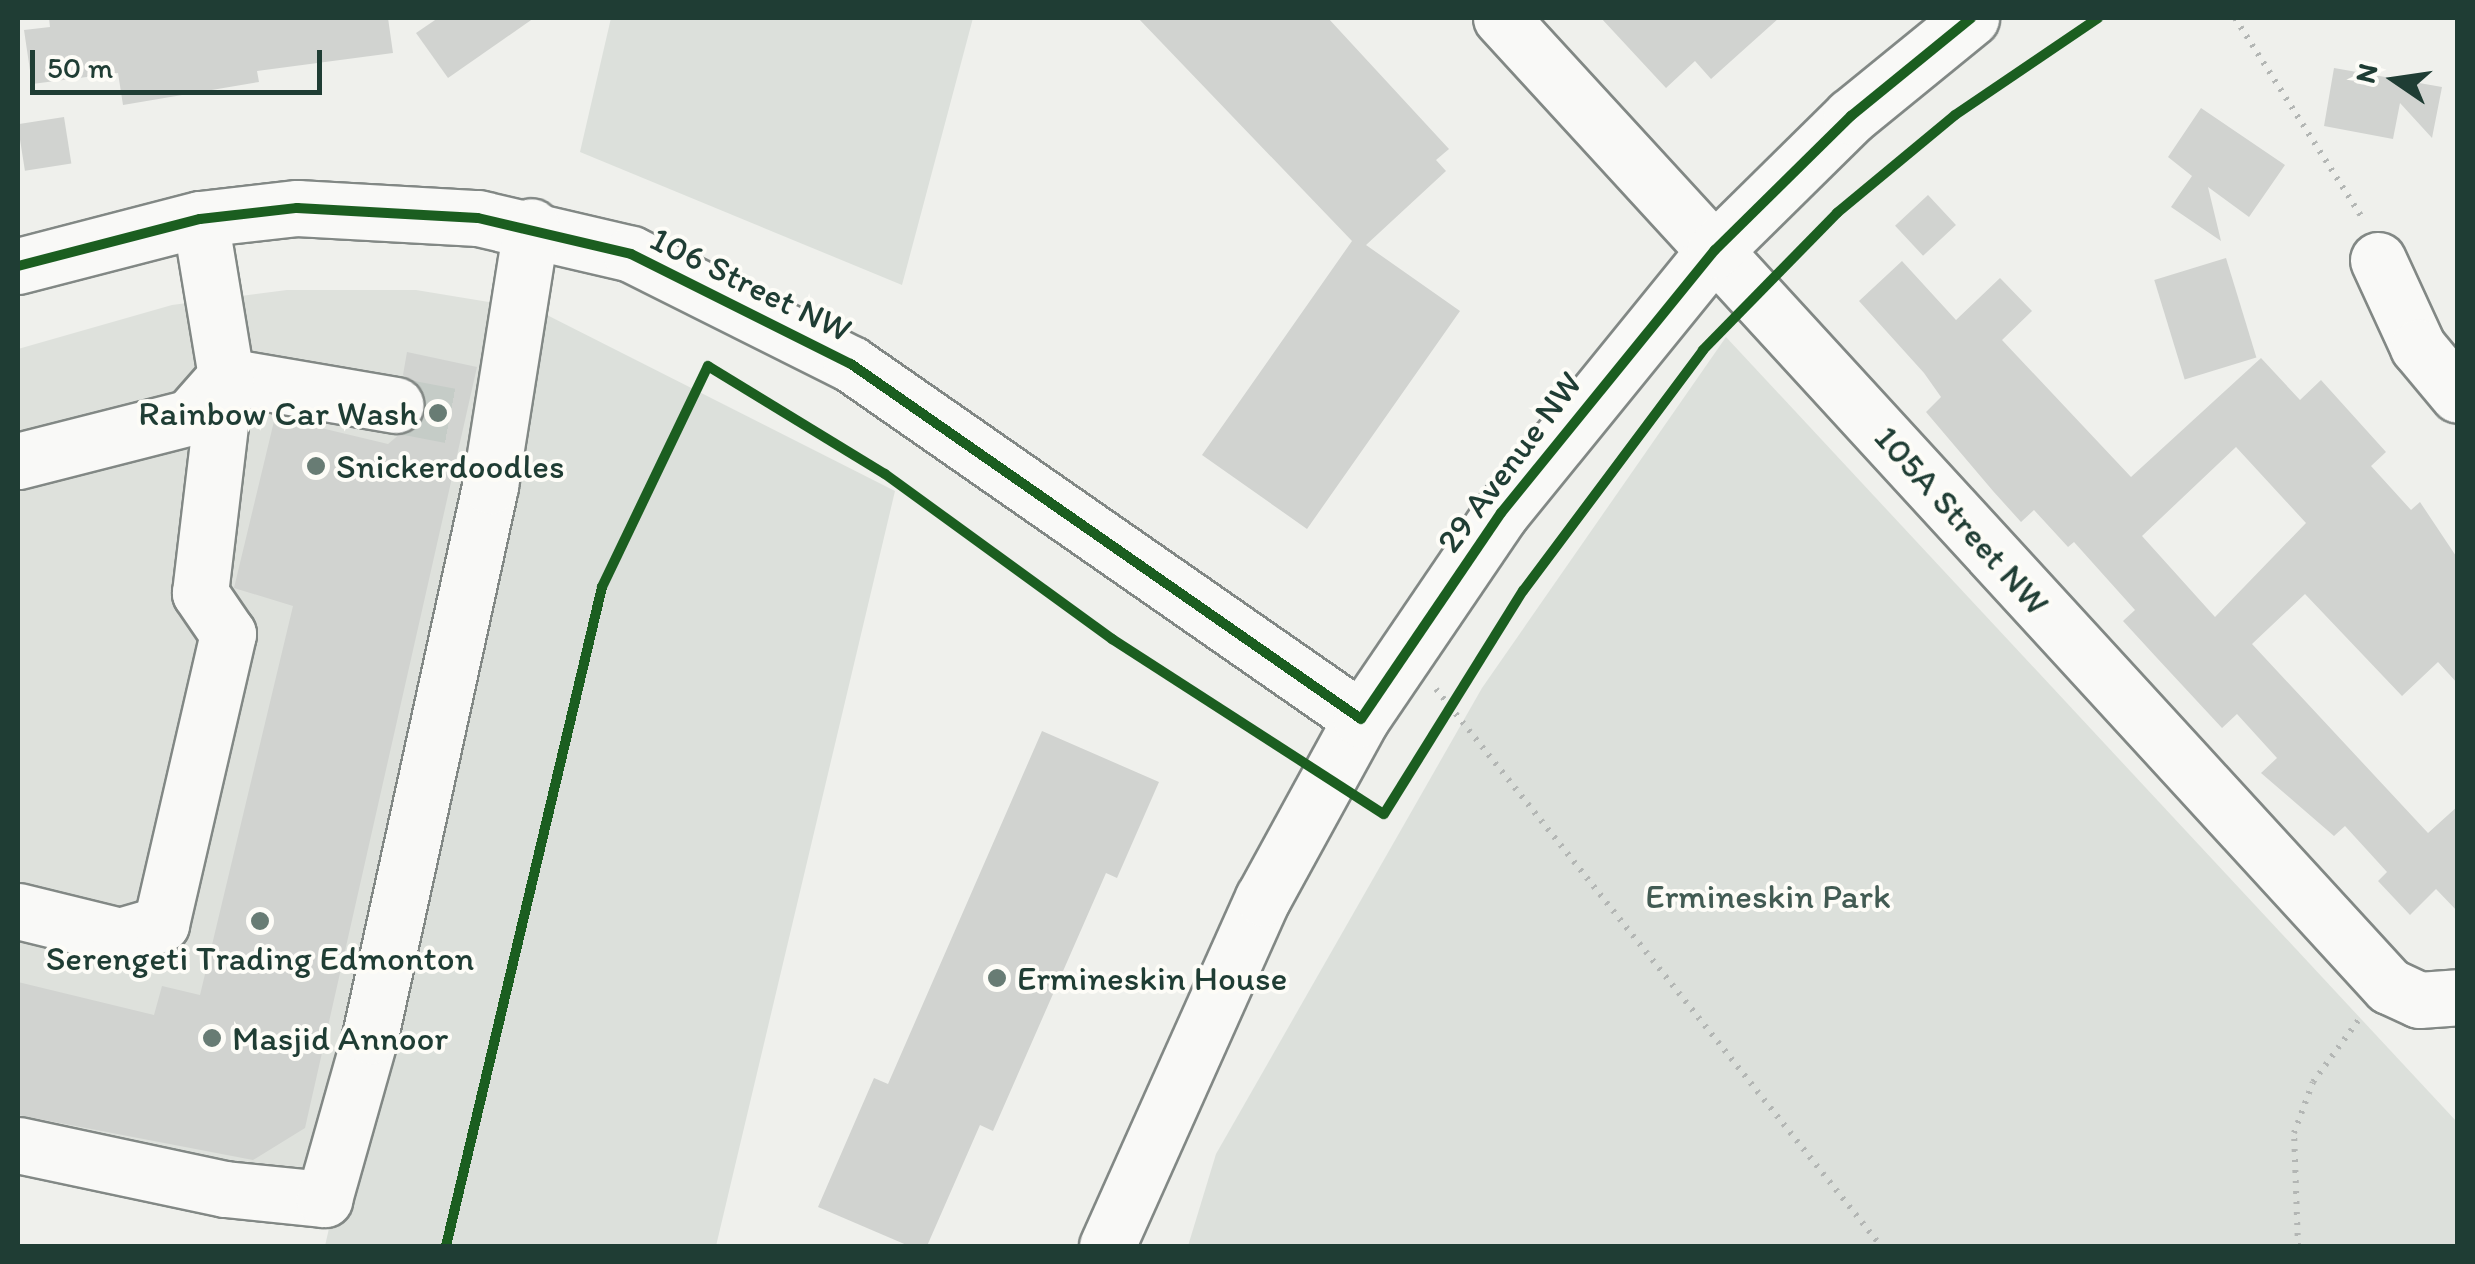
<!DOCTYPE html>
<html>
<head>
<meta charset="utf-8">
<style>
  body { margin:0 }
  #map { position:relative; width:2475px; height:1264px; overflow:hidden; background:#eff0ec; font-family:Itim,sans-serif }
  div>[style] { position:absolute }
  .built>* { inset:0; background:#dee1dc }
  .green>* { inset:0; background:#dce0db }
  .building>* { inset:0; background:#d1d3d0; transform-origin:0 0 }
  .minor-tunnel>* { height:55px; margin-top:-27.5px; transform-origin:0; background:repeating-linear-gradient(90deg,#c5ccc7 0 55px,transparent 0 83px) }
  .path>* { height:6px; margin-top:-3px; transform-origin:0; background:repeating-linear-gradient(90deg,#b3b6b4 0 2.5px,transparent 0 10.5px) }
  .roads { filter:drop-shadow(2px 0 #828885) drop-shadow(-2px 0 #828885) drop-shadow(0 2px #828885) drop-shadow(0 -2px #828885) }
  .minor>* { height:55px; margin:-27.5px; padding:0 27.5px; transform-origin:27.5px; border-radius:27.5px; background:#f9f9f7 }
  .cycleway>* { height:10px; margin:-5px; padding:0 5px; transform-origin:5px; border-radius:5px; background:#1b5e20 }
  .dots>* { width:28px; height:28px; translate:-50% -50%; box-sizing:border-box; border:5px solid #fdfcf7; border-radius:50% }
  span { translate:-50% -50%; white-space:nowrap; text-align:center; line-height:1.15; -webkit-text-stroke:8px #fdfcf7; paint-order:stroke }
  .street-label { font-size:35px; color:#1f3d34 }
  .poi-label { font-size:35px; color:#1f3d34 }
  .right { translate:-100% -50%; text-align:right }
  .left { translate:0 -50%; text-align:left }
  .park-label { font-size:35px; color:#425b53 }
  .frame { position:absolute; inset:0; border:20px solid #1f3d34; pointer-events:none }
  .north { position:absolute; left:2345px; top:30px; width:100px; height:100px; -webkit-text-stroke:8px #fdfcf7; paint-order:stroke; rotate:283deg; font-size:28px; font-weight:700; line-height:40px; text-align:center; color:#1f3d34 }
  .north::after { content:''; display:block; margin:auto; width:35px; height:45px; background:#1f3d34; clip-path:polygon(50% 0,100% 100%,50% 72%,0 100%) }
  .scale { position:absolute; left:30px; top:50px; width:292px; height:45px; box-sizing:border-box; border:5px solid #1f3d34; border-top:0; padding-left:12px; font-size:30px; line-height:35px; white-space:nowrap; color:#1f3d34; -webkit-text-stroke:8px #fdfcf7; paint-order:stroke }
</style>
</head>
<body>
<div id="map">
  <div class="built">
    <i style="clip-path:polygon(287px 290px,416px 290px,537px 310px,330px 1225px,18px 1153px,18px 349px,172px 305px)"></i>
  </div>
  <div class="green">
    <i style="clip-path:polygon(611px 18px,973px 18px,902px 285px,580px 152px)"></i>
    <i style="clip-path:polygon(537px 310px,895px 491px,716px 1246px,325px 1246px)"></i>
    <i style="clip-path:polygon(1726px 337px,2457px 1122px,2457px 1246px,1188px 1246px,1216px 1154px,1482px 688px)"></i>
  </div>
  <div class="building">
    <i style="clip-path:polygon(49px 18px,388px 18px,393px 53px,257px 71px,259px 82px,123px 105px,118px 73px,32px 84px,24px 30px,50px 27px)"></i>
    <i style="clip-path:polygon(438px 18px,534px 18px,448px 78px,416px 33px)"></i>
    <i style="clip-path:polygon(1138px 18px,1328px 18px,1449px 149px,1436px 160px,1446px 171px,1366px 245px,1460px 311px,1307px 529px,1202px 455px,1352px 241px)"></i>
    <i style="clip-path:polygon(1601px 18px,1779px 18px,1711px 79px,1695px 61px,1666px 88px)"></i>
    <i style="clip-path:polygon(2334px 68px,2442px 87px,2432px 138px,2400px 103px,2393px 139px,2324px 126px)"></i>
    <i style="clip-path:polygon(2201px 108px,2285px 165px,2249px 217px,2208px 187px,2221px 241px,2171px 207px,2192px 176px,2168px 157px)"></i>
    <i style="left:64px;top:117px;width:47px;height:47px;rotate:81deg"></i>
    <i style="left:1928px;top:195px;width:41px;height:45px;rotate:47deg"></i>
    <i style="left:2226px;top:258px;width:104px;height:75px;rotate:73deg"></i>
    <i style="clip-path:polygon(evenodd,1902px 261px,1956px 320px,2000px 278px,2032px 311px,2002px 340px,2131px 477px,2261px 358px,2300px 400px,2321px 380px,2386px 452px,2371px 466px,2411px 510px,2420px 502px,2458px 559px,2458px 684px,2438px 662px,2402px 696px,2305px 594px,2252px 644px,2428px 833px,2458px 806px,2458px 912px,2436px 889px,2410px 915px,2378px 881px,2387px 872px,2345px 826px,2334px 836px,2261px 773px,2277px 758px,2237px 714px,2222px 728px,2157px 658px,2123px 621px,2135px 610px,2074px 542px,2068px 547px,2034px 510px,2021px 522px,1993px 491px,1926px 412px,1941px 397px,1924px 373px,1859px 301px,1902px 261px,2236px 447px,2306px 523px,2215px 617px,2142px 536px,2236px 447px)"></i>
    <i style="clip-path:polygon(407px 352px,477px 367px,305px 1128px,253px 1160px,18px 1115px,18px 982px,154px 1015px,162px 986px,200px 995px,293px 606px,234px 588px,275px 417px,388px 444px,427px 411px,425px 393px,403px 375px)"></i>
    <i style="clip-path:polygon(1042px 731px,1159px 782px,1117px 878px,1106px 873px,993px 1131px,980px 1125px,927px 1246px,909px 1246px,818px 1207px,874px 1078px,888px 1084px)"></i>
  </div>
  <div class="minor-tunnel">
    <i style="left:396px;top:405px;width:86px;rotate:10.8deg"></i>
  </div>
  <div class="path">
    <i style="left:2235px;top:18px;width:236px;rotate:57.5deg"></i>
    <i style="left:1436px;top:689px;width:713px;rotate:51.38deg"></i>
    <i style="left:2298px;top:1246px;width:113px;rotate:-92deg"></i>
    <i style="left:2294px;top:1133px;width:54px;rotate:-69.6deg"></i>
    <i style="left:2313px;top:1082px;width:79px;rotate:-53.7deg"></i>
  </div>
  <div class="roads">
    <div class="minor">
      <i style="left:1501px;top:18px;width:1314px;rotate:47.47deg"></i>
      <i style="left:2389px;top:986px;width:33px;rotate:25deg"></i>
      <i style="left:2419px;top:1000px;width:39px;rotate:-4deg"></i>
      <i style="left:2378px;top:260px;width:96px;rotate:65.3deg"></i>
      <i style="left:2418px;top:347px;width:62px;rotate:50.2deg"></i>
      <i style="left:18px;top:266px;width:188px;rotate:-14.5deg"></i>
      <i style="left:200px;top:219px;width:98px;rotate:-6.5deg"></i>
      <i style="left:297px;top:208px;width:181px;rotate:3.2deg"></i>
      <i style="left:478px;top:218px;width:157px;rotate:13.2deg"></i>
      <i style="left:631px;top:254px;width:246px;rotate:26.6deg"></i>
      <i style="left:851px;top:364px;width:621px;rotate:34.84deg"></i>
      <i style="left:226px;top:376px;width:172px;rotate:9.7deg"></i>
      <i style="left:18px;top:461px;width:178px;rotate:-14.3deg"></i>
      <i style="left:190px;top:417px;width:55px;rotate:-48.7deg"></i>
      <i style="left:18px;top:911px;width:105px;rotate:13.8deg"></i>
      <i style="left:120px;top:936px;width:43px;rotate:-16.3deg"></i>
      <i style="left:161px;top:924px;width:298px;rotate:-77deg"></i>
      <i style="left:228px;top:634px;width:50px;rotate:-124.3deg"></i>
      <i style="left:200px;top:593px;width:219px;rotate:-83.2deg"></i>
      <i style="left:226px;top:376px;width:159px;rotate:-99.4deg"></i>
      <i style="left:18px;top:1145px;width:212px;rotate:12deg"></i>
      <i style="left:225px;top:1189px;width:100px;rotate:5.8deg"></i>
      <i style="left:324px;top:1199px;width:169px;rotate:-74.2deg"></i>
      <i style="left:370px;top:1036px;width:563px;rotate:-77.69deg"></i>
      <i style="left:490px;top:486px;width:263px;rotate:-81deg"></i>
      <i style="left:1107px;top:1246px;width:381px;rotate:-65.9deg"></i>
      <i style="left:1263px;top:898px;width:204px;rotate:-61.3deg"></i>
      <i style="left:1361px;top:719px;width:249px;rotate:-55.8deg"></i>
      <i style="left:1501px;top:513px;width:339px;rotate:-50.9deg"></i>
      <i style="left:1715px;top:250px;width:191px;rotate:-44.6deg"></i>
      <i style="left:1851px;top:116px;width:155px;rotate:-39.2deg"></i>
    </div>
  </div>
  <div class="cycleway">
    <i style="left:18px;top:266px;width:188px;rotate:-14.5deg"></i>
    <i style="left:200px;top:219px;width:98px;rotate:-6.5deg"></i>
    <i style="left:297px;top:208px;width:181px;rotate:3.2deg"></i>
    <i style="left:478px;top:218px;width:157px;rotate:13.2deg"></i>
    <i style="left:631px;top:254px;width:246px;rotate:26.6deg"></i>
    <i style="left:851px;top:364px;width:621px;rotate:34.84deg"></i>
    <i style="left:1361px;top:719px;width:249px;rotate:-55.8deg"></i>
    <i style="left:1501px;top:513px;width:339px;rotate:-50.9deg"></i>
    <i style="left:1715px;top:250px;width:191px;rotate:-44.6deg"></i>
    <i style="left:1851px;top:116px;width:155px;rotate:-39.2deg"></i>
    <i style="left:446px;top:1246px;width:677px;rotate:-76.68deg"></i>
    <i style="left:602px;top:587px;width:245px;rotate:-64.4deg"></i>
    <i style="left:708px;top:366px;width:207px;rotate:31.4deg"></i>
    <i style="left:885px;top:474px;width:281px;rotate:36deg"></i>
    <i style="left:1112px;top:639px;width:323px;rotate:32.8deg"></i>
    <i style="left:1384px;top:814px;width:263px;rotate:-58.1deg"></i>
    <i style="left:1523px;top:591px;width:301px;rotate:-53.2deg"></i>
    <i style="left:1703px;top:350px;width:192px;rotate:-45.6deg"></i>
    <i style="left:1837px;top:213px;width:153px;rotate:-39.7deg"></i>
    <i style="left:1955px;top:115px;width:173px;rotate:-34.1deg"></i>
  </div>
  <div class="dots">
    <i style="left:438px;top:413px;background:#687c74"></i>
    <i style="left:316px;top:466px;background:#687c74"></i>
    <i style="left:260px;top:921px;background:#687c74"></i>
    <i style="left:997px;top:978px;background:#687c74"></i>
    <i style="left:212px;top:1038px;background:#687c74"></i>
  </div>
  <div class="street-label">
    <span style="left:751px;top:284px;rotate:26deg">106 Street NW</span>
    <span style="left:1509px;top:462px;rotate:-53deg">29 Avenue NW</span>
    <span style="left:1962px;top:520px;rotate:48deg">105A Street NW</span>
  </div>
  <div class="poi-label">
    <span class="right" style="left:418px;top:413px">Rainbow Car Wash</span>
    <span class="left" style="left:336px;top:466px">Snickerdoodles</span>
    <span style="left:260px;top:958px">Serengeti Trading Edmonton</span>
    <span class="left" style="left:1017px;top:978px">Ermineskin House</span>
    <span class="left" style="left:232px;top:1038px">Masjid Annoor</span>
  </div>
  <div class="park-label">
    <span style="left:1768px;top:896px">Ermineskin Park</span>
  </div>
  <div class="frame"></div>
  <div class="north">N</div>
  <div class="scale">50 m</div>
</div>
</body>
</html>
